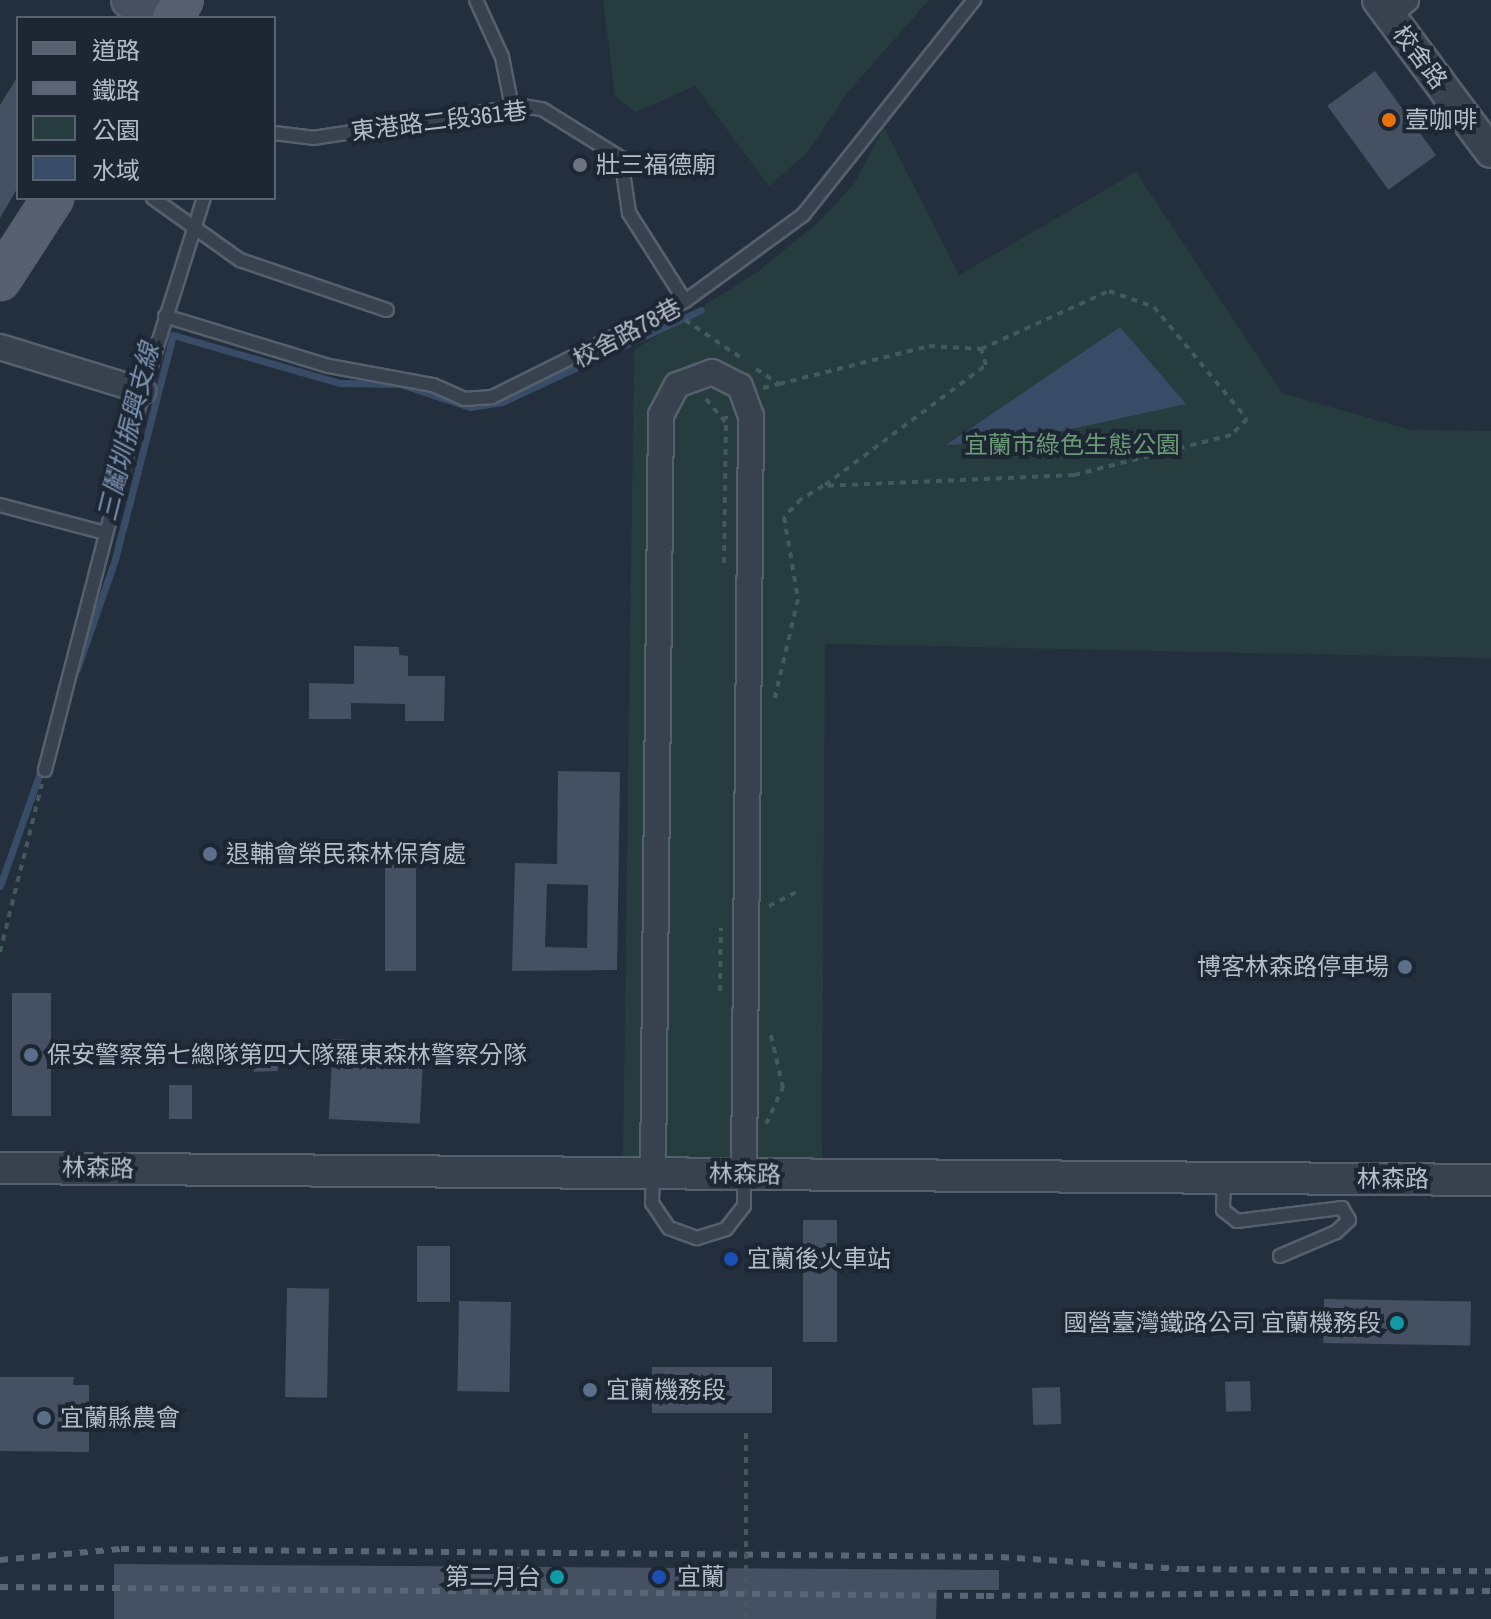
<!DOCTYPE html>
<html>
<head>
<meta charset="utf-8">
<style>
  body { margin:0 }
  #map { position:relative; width:1491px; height:1619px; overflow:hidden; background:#242f3e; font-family:"Archivo Narrow","Noto Sans TC",sans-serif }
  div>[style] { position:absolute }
  .green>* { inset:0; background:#263c3f }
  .water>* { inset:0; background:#394c67 }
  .stream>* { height:7px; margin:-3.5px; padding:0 3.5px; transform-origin:3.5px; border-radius:3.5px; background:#394c67 }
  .building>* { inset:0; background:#455162; transform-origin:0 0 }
  .path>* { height:4px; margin-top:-2px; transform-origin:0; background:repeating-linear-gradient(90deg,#44595c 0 6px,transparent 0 12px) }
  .roads { filter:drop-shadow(2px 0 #565f6c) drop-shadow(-2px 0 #565f6c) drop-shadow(0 2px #565f6c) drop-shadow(0 -2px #565f6c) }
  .service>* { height:12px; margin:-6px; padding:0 6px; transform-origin:6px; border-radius:6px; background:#38414e }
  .minor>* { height:24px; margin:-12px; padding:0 12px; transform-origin:12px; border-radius:12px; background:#38414e }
  .tertiary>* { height:30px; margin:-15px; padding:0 15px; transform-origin:15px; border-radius:15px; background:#38414e }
  .secondary>* { height:34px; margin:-17px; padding:0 17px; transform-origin:17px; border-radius:17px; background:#465061 }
  .primary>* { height:38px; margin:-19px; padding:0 19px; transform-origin:19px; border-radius:19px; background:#56606e }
  .rail>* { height:6px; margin-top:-3px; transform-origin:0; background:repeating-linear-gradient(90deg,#5a6575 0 8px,transparent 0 16px) }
  .path-bridge>* { height:4px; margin-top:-2px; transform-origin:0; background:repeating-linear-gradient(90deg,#44595c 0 6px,transparent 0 12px) }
  .dots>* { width:22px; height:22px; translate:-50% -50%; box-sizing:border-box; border:4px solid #1d2633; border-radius:50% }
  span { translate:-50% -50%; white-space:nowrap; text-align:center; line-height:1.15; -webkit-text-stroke:8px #1d2633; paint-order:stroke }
  .street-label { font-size:24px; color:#b4bcc9 }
  .poi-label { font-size:24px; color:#b4bcc9 }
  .left { translate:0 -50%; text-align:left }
  .right { translate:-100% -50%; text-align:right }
  .park-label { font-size:24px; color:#6b9a76 }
  .water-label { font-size:26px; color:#7c92b1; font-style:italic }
  .legend { position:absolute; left:16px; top:16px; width:260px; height:184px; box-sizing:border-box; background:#1d2633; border:2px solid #59626f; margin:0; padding:10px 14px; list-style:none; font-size:24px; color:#b4bcc9 }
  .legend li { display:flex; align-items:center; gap:16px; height:40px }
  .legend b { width:40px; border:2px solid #59626f }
</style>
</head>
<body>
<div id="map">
  <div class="green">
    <i style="clip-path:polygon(603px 0,929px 0,847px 93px,808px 152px,769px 186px,695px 86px,636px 112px,615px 96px)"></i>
    <i style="clip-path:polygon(884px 127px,959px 275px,1136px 172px,1282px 393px,1411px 430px,1491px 431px,1491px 658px,825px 644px,822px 1163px,623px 1159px,634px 350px,759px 271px,821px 220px,854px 184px)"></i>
  </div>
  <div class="water">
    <i style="clip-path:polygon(1120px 327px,1186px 404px,1007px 443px,946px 445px)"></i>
  </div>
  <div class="stream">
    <i style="left:77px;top:669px;width:116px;rotate:-70.9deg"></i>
    <i style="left:115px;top:559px;width:231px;rotate:-75.5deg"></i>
    <i style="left:173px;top:335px;width:173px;rotate:16.1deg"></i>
    <i style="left:339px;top:383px;width:61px;rotate:0.9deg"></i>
    <i style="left:400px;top:384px;width:74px;rotate:18.2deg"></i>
    <i style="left:470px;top:407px;width:32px;rotate:-9deg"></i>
    <i style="left:502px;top:402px;width:219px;rotate:-24.8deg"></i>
    <i style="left:0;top:886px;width:126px;rotate:-70.6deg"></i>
  </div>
  <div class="building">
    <i style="left:1375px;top:71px;width:104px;height:59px;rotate:54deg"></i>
    <i style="clip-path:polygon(18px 76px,18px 187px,0 218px,0 105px)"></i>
    <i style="clip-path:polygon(354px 646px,399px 647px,399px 655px,408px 656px,408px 676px,445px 676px,444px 721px,405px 721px,405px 704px,351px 703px,351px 719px,309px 719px,309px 683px,354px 684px)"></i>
    <i style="clip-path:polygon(evenodd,558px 771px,620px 772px,617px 970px,512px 971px,515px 863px,557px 864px,558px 771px,547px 884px,588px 885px,587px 948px,545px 947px,547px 884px)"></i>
    <i style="left:385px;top:860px;width:31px;height:111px"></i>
    <i style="left:12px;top:993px;width:39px;height:123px"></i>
    <i style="left:333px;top:1039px;width:91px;height:80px;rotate:3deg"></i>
    <i style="left:277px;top:1047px;width:24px;height:24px;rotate:88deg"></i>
    <i style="left:169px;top:1085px;width:23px;height:34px"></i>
    <i style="left:803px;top:1220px;width:34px;height:122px"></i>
    <i style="left:417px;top:1246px;width:33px;height:56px"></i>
    <i style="left:287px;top:1288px;width:42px;height:109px;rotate:1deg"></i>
    <i style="left:1324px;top:1299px;width:147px;height:44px;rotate:1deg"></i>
    <i style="left:459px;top:1301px;width:52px;height:90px;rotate:1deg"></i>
    <i style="left:652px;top:1367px;width:120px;height:46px"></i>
    <i style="clip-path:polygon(0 1377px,74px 1377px,73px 1385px,89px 1385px,89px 1452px,0 1451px)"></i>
    <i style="left:1250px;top:1381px;width:30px;height:25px;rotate:88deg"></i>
    <i style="left:1060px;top:1387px;width:37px;height:28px;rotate:88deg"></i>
    <i style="clip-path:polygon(114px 1564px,999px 1570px,999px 1590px,937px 1590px,936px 1619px,114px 1619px)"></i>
  </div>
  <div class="path">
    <i style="left:685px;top:320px;width:70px;rotate:33.9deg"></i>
    <i style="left:756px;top:369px;width:27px;rotate:33deg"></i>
    <i style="left:779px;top:384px;width:155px;rotate:-14.2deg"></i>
    <i style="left:929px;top:346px;width:52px;rotate:3.3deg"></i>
    <i style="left:981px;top:349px;width:141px;rotate:-24.4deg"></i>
    <i style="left:1109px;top:291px;width:48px;rotate:19.6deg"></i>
    <i style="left:1154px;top:307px;width:146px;rotate:50.3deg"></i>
    <i style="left:1247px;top:419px;width:23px;rotate:135deg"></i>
    <i style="left:1231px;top:435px;width:162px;rotate:165.7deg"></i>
    <i style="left:1074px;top:475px;width:251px;rotate:177.5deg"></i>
    <i style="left:823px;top:486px;width:26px;rotate:149deg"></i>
    <i style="left:801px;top:499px;width:25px;rotate:133deg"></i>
    <i style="left:784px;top:517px;width:83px;rotate:80.3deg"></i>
    <i style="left:798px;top:599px;width:105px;rotate:103.2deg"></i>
    <i style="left:763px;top:388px;width:16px;rotate:-14deg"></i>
    <i style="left:706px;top:399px;width:30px;rotate:50deg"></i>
    <i style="left:825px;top:485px;width:201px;rotate:-36.7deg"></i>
    <i style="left:986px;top:365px;width:17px;rotate:-107deg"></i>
    <i style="left:724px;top:563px;width:147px;rotate:-89.2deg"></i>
    <i style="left:769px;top:906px;width:33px;rotate:-27deg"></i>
    <i style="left:0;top:952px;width:173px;rotate:-76deg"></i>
    <i style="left:720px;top:991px;width:63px;rotate:-89.1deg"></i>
    <i style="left:766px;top:1124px;width:40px;rotate:-65deg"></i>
    <i style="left:783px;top:1088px;width:58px;rotate:-102.8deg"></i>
  </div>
  <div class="roads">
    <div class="service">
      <i style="left:476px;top:0;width:63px;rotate:65.5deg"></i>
      <i style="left:502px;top:57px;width:51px;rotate:78.7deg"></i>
      <i style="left:274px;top:133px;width:39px;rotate:7deg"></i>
      <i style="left:313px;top:138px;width:211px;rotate:-8.7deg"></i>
      <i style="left:522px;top:106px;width:20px;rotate:9deg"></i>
      <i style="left:542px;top:109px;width:93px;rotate:31.8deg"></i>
      <i style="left:621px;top:158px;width:56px;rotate:81.7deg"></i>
      <i style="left:629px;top:213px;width:104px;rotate:57.5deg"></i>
      <i style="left:153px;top:198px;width:107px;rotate:35.5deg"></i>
      <i style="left:240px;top:260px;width:155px;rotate:18.8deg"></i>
      <i style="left:165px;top:316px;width:171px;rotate:17deg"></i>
      <i style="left:329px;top:366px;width:106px;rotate:10.4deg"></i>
      <i style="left:433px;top:385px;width:34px;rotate:24deg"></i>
      <i style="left:464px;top:399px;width:28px;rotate:-4deg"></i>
      <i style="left:492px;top:397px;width:216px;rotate:-26.4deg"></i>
      <i style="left:685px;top:301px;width:146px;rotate:-36.1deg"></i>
      <i style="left:803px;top:215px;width:275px;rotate:-51.5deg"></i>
      <i style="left:0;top:505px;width:109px;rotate:14.9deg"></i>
      <i style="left:45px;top:770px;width:391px;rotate:-75.5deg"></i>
      <i style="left:143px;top:391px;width:202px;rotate:-72.5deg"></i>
      <i style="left:653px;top:1173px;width:30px;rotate:92deg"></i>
      <i style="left:652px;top:1203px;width:30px;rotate:56deg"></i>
      <i style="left:669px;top:1228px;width:30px;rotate:20deg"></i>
      <i style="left:697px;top:1238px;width:30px;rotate:-17deg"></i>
      <i style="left:726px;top:1229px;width:29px;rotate:-52deg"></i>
      <i style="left:744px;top:1206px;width:32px;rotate:-90deg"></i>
      <i style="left:1224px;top:1179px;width:31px;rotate:92deg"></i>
      <i style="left:1223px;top:1210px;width:18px;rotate:38deg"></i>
      <i style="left:1237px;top:1221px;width:106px;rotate:-7.1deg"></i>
      <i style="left:1342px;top:1208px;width:14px;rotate:60deg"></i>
      <i style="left:1349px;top:1220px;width:18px;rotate:137deg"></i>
      <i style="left:1336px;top:1232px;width:61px;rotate:156.8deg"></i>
    </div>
    <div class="minor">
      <i style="left:1388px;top:14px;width:23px;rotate:-38deg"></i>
      <i style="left:0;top:347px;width:150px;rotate:17.1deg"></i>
      <i style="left:653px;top:1173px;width:758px;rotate:-89.4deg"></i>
      <i style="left:661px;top:415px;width:34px;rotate:-62deg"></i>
      <i style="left:677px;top:385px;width:37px;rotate:-20deg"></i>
      <i style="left:712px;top:372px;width:31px;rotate:27deg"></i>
      <i style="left:740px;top:386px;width:32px;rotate:70deg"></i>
      <i style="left:751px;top:416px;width:758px;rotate:90.53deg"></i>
    </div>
    <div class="tertiary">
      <i style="left:1378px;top:0;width:189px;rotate:53.4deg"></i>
      <i style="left:0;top:1168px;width:1491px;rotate:0.46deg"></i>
    </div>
    <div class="secondary">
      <i style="left:129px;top:0;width:32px;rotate:35deg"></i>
    </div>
    <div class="primary">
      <i style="left:172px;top:18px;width:21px;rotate:-59deg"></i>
      <i style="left:0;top:280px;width:98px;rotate:-57.1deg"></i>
    </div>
  </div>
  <div class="rail">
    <i style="left:0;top:1560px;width:121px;rotate:-5.2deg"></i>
    <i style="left:121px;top:1549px;width:880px;rotate:0.52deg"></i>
    <i style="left:1001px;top:1557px;width:180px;rotate:3.8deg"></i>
    <i style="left:1181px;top:1569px;width:310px;rotate:0.4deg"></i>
    <i style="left:0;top:1587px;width:986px;rotate:0.52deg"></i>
    <i style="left:986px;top:1596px;width:505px;rotate:-0.57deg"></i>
  </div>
  <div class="path-bridge">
    <i style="left:746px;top:1619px;width:189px;rotate:-90deg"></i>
  </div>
  <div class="dots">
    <i style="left:1389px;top:120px;background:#e8710a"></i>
    <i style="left:580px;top:165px;background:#6b7280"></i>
    <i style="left:210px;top:854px;background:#5c6f8a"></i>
    <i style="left:1405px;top:967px;background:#5c6f8a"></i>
    <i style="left:31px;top:1055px;background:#5c6f8a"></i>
    <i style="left:731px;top:1259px;background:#1a4fb4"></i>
    <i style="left:1397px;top:1323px;background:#0f9aa8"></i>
    <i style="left:590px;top:1390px;background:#5c6f8a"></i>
    <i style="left:44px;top:1418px;background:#5c6f8a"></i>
    <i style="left:557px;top:1577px;background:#0f9aa8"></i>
    <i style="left:659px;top:1577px;background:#1a4fb4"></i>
  </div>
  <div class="street-label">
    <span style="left:1420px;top:57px;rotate:53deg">校舍路</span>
    <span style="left:439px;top:121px;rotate:-7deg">東港路二段361巷</span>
    <span style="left:627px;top:333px;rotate:-28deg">校舍路78巷</span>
    <span style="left:98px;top:1168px;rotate:1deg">林森路</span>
    <span style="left:745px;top:1174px;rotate:1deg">林森路</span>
    <span style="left:1393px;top:1179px">林森路</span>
  </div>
  <div class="poi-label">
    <span class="left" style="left:1405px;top:120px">壹咖啡</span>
    <span class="left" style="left:596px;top:165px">壯三福德廟</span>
    <span class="left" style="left:226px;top:854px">退輔會榮民森林保育處</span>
    <span class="right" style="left:1389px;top:967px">博客林森路停車場</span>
    <span class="left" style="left:47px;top:1055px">保安警察第七總隊第四大隊羅東森林警察分隊</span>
    <span class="left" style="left:747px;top:1259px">宜蘭後火車站</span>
    <span class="right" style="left:1381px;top:1323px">國營臺灣鐵路公司 宜蘭機務段</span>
    <span class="left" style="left:606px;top:1390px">宜蘭機務段</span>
    <span class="left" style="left:60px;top:1418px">宜蘭縣農會</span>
    <span class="right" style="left:541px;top:1577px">第二月台</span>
    <span class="left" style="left:677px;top:1577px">宜蘭</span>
  </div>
  <div class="park-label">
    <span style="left:1072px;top:445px">宜蘭市綠色生態公園</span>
  </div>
  <div class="water-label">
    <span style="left:128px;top:432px;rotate:-76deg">三鬮圳振興支線</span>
  </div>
  <ul class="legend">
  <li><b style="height:10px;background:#56606e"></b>道路</li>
  <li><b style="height:10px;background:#5a6575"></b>鐵路</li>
  <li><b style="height:22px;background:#263c3f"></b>公園</li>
  <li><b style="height:22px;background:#394c67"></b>水域</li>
  </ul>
</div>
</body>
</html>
